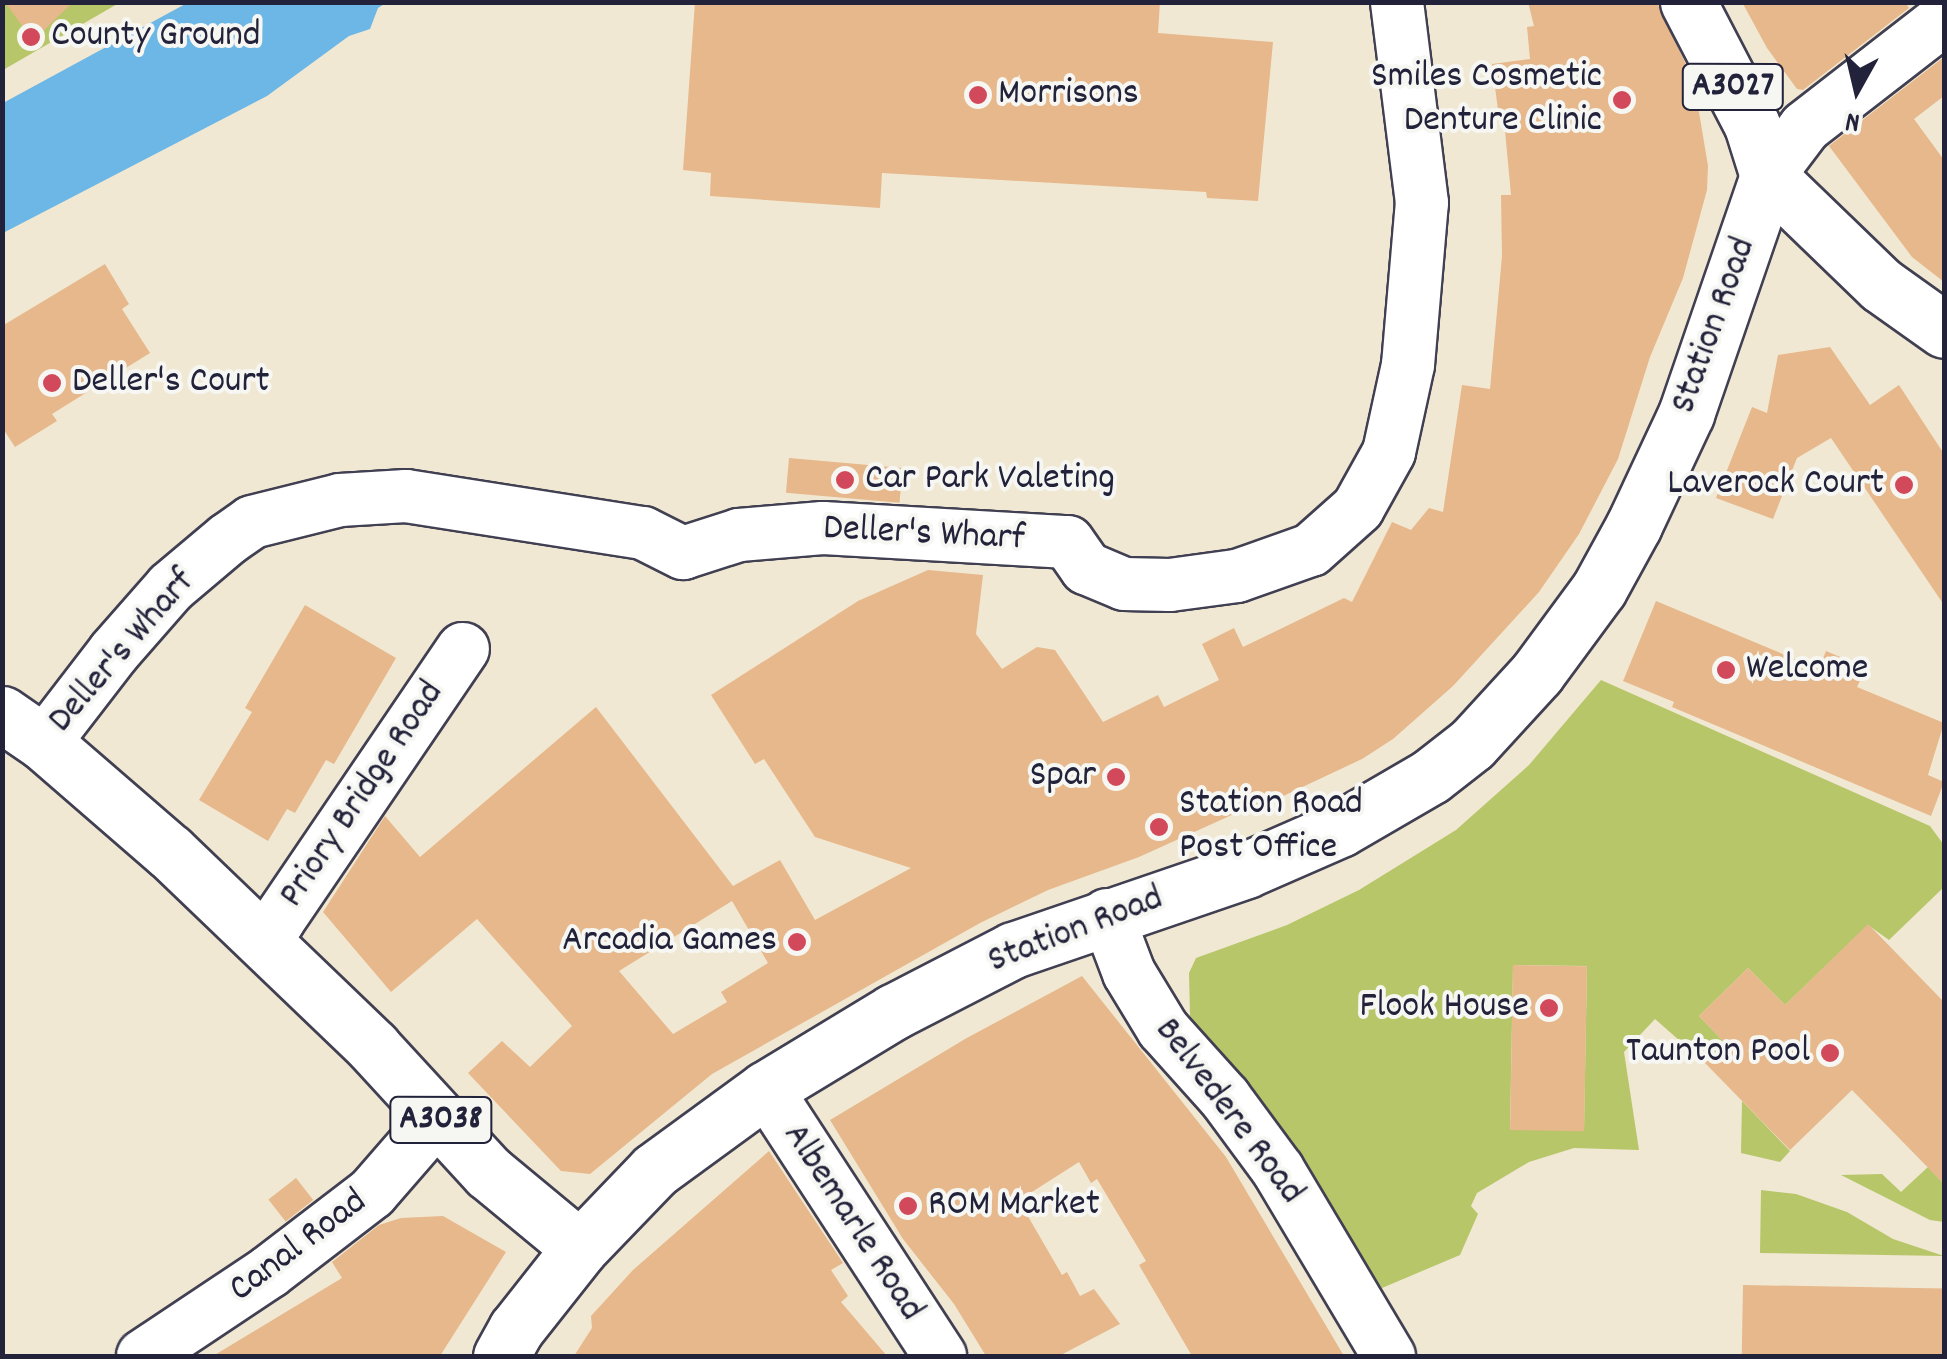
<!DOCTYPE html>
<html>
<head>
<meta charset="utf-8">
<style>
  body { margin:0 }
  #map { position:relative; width:1947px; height:1359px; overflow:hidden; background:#f1e8d3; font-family:Dekko,sans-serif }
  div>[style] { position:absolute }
  .green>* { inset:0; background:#b7c669 }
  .water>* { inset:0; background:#6cb7e5 }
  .building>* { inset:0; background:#e6b88b; transform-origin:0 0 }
  .roads { filter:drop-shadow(2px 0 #414052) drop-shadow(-2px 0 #414052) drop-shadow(0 2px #414052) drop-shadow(0 -2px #414052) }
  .minor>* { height:52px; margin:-26px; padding:0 26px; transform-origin:26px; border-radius:26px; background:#fff }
  .major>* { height:55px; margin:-27.5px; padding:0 27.5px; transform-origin:27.5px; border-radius:27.5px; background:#fff }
  .dots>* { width:28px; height:28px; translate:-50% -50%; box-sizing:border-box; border:5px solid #f6f6f2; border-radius:50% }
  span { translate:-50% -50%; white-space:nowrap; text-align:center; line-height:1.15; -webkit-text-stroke:8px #f6f6f2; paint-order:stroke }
  .shield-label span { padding:2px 8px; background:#f6f6f2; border:2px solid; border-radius:8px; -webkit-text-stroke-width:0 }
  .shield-label { font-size:35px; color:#22223b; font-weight:700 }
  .poi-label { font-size:38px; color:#22223b }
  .left { translate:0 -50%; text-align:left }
  .right { translate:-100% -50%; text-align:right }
  .street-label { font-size:38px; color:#22223b }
  .frame { position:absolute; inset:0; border:5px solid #22223b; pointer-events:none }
  .north { position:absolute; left:1807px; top:40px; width:100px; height:100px; -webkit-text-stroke:8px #f6f6f2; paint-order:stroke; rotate:188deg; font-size:28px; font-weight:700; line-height:40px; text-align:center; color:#22223b }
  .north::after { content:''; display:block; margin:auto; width:35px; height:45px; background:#22223b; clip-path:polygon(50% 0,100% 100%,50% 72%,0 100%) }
</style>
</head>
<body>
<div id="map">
  <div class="green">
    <i style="clip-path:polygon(3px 3px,119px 3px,3px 70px)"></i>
    <i style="clip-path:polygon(evenodd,1601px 680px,1930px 826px,1944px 845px,1944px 887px,1889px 940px,1868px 925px,1785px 1005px,1748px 968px,1699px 1016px,1725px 1043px,1705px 1063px,1655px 1019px,1624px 1052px,1639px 1150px,1574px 1148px,1529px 1162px,1477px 1193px,1471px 1206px,1478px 1214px,1460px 1255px,1382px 1288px,1270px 1117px,1190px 1016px,1189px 973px,1196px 958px,1287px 925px,1359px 890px,1456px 830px,1529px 765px,1601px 680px,1513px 965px,1587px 966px,1584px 1130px,1510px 1129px,1513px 965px)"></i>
    <i style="clip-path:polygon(1742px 1101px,1790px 1151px,1780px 1162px,1741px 1153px)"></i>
    <i style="clip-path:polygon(1928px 1167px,1944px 1184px,1944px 1222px,1930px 1220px,1841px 1175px,1882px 1174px,1901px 1192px)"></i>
    <i style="clip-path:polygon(1761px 1190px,1796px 1194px,1847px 1212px,1893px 1239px,1944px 1256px,1760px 1253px)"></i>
  </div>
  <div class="water">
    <i style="clip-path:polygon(189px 2px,386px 3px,378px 8px,370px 29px,349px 36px,267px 96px,3px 233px,3px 103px)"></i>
  </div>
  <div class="building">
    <i style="clip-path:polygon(5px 2px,73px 2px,33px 41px)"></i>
    <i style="clip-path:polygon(695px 2px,1160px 2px,1158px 33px,1273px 42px,1258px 201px,1207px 198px,1206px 192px,882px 173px,880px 208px,710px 196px,711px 173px,683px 170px)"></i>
    <i style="clip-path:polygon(evenodd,1528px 2px,1657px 2px,1694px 82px,1708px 166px,1707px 190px,1683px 278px,1650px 357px,1618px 459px,1579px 534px,1539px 592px,1453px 686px,1393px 739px,1362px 759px,1258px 808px,1256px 804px,1139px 857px,1048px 890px,980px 923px,712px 1074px,590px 1174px,561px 1171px,468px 1073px,502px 1041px,530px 1067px,572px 1026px,477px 919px,391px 992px,323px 912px,385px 816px,420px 857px,596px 707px,733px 886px,780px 860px,815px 920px,911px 868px,815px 837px,764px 759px,755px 764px,711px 695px,858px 601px,928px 570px,983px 575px,976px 634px,1002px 669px,1037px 647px,1055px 650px,1103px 722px,1158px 695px,1164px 707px,1219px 680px,1202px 644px,1234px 628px,1243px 647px,1344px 598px,1352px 602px,1392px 522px,1411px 530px,1429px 508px,1443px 512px,1462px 385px,1490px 389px,1502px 256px,1501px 195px,1511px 195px,1503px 109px,1498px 110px,1492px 64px,1530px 59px,1527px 27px,1534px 26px,1528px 2px,732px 901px,768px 963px,721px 992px,727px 1002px,673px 1034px,619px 971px,732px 901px)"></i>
    <i style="clip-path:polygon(1742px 2px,1905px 2px,1909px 8px,1803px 90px,1797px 89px,1767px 48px)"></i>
    <i style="clip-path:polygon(1944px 57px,1944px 96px,1914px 119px,1944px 160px,1944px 282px,1912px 257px,1829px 146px)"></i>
    <i style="clip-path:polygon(105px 264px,129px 304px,122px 309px,150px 353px,52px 414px,57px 421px,15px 447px,2px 427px,2px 326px)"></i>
    <i style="clip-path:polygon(1830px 347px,1870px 405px,1899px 385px,1944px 454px,1944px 605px,1831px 438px,1797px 458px,1773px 519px,1716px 498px,1752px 407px,1767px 413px,1778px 355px)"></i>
    <i style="left:789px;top:458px;width:114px;height:35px;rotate:5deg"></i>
    <i style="clip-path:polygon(1656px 601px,1819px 669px,1826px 651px,1866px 668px,1857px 687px,1944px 723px,1928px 775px,1944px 782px,1931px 816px,1672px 707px,1674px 702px,1623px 681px)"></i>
    <i style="clip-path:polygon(305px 605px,396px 658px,334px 764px,326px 760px,295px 813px,287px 809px,268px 841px,199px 800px,252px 712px,245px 708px)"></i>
    <i style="clip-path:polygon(1868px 924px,1944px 1002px,1944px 1184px,1852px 1090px,1790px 1150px,1705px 1063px,1725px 1043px,1699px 1016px,1748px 968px,1785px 1005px)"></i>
    <i style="left:1513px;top:965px;width:74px;height:165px;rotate:1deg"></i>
    <i style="clip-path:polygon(1082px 976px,1226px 1157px,1344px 1356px,1192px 1356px,1139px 1265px,1146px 1261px,1097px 1179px,1091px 1183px,1079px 1162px,1024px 1197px,1028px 1203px,1022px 1206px,1062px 1275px,1067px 1272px,1080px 1296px,1094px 1289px,1120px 1324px,1059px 1356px,986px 1356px,954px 1304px,903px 1239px,830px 1120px,965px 1039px)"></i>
    <i style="clip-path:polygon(769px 1151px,843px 1263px,831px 1270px,848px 1296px,841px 1302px,887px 1356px,574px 1356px,592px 1328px,591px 1316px,633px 1270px)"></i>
    <i style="left:296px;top:1178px;width:28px;height:35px;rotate:52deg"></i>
    <i style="clip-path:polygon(443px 1216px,506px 1252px,440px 1356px,213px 1356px,342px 1278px,332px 1262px,379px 1225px,401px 1218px)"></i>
    <i style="left:1743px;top:1285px;width:201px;height:71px;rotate:1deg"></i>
  </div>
  <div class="roads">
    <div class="minor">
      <i style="left:1768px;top:176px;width:61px;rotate:-52.9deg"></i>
      <i style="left:1805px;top:127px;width:176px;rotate:-37.8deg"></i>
      <i style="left:44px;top:743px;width:115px;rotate:-52.4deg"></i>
      <i style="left:114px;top:652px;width:86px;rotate:-48.8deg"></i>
      <i style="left:171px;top:587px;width:75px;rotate:-40.1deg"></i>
      <i style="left:228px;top:539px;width:29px;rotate:-35deg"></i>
      <i style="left:252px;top:522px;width:91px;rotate:-14deg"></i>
      <i style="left:340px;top:500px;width:66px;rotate:-3.5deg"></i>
      <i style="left:406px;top:496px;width:240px;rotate:8.9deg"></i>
      <i style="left:643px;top:533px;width:45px;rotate:26.6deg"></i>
      <i style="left:683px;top:553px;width:59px;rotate:-17.8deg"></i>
      <i style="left:739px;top:535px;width:84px;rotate:-4.8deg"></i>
      <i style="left:823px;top:528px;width:245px;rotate:3.3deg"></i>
      <i style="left:1068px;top:542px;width:32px;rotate:55deg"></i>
      <i style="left:1086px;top:568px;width:41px;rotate:22.8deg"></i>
      <i style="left:1124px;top:584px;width:46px;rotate:1.2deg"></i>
      <i style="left:1170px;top:585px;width:68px;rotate:-7.7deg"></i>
      <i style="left:1237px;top:576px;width:78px;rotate:-19.4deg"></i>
      <i style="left:1311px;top:550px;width:63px;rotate:-41.8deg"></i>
      <i style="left:1358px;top:508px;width:64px;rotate:-61deg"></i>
      <i style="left:1389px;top:452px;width:89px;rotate:-77.7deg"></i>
      <i style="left:1408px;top:365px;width:163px;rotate:-85.1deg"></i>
      <i style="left:1422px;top:203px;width:203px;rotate:-97.1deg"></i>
      <i style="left:1107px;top:915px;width:62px;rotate:69.2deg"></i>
      <i style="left:1129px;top:973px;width:66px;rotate:58.7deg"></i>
      <i style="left:1163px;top:1029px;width:93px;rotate:48.1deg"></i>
      <i style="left:1225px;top:1098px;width:89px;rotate:53.6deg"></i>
      <i style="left:1278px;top:1170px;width:217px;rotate:59.2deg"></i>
      <i style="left:260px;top:938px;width:25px;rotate:-43deg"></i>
      <i style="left:278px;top:921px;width:329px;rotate:-55.8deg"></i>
      <i style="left:766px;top:1089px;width:319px;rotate:56.9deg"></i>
      <i style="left:143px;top:1356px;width:151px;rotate:-33.7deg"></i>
      <i style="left:269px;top:1272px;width:130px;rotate:-37.5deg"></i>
      <i style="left:372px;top:1193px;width:101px;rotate:-49deg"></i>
    </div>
    <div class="major">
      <i style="left:1688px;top:2px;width:139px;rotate:62.5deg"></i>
      <i style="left:1752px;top:125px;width:53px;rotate:72.6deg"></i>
      <i style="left:1768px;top:176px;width:157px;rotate:44deg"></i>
      <i style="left:1881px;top:285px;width:77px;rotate:35.5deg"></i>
      <i style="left:2px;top:714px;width:51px;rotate:34.6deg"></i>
      <i style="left:44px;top:743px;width:167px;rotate:40.9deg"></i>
      <i style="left:170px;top:852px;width:281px;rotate:43.8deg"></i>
      <i style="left:373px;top:1047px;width:170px;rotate:47.4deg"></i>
      <i style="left:488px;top:1172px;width:119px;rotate:39.6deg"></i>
      <i style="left:501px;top:1356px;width:31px;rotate:-61deg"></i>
      <i style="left:516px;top:1329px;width:103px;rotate:-51.7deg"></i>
      <i style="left:580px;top:1248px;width:108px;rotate:-46.1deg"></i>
      <i style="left:655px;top:1170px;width:137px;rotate:-36.1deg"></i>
      <i style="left:766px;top:1089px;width:149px;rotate:-31.2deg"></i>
      <i style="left:893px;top:1012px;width:135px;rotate:-27.3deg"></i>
      <i style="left:1013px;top:950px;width:246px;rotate:-18.9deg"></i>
      <i style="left:1246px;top:870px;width:103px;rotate:-23.6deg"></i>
      <i style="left:1340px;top:829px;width:105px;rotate:-30.2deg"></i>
      <i style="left:1431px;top:776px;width:52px;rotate:-38deg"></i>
      <i style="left:1472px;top:744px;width:96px;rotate:-47.5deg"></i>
      <i style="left:1537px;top:673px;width:104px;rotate:-53.6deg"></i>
      <i style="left:1599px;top:589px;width:73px;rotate:-61.3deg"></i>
      <i style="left:1634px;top:525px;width:123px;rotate:-64.9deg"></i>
      <i style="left:1686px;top:414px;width:252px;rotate:-71deg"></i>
    </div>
  </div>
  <div class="dots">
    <i style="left:31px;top:37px;background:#d1495b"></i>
    <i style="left:978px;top:95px;background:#d1495b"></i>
    <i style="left:1622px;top:100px;background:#d1495b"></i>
    <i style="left:52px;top:383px;background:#d1495b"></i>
    <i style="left:845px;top:480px;background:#d1495b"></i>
    <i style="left:1904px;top:485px;background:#d1495b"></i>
    <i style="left:1726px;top:670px;background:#d1495b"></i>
    <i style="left:1116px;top:777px;background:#d1495b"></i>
    <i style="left:1159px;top:827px;background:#d1495b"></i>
    <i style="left:797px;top:942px;background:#d1495b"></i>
    <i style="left:1549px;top:1008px;background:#d1495b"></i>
    <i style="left:1830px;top:1053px;background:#d1495b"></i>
    <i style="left:908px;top:1206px;background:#d1495b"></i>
  </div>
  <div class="shield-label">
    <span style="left:1733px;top:87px">A3027</span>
    <span style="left:441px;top:1120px">A3038</span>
  </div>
  <div class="poi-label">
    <span class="left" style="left:51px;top:37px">County Ground</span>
    <span class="right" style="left:1602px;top:100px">Smiles Cosmetic<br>Denture Clinic</span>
    <span class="left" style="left:998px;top:95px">Morrisons</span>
    <span class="left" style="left:72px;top:383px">Deller's Court</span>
    <span class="left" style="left:865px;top:480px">Car Park Valeting</span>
    <span class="right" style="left:1884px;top:485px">Laverock Court</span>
    <span class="left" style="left:1746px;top:670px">Welcome</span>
    <span class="right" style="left:1096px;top:777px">Spar</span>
    <span class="left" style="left:1179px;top:827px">Station Road<br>Post Office</span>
    <span class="right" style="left:777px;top:942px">Arcadia Games</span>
    <span class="right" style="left:1529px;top:1008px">Flook House</span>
    <span class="right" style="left:1810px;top:1053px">Taunton Pool</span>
    <span class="left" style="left:928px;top:1206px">ROM Market</span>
  </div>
  <div class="street-label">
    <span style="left:1715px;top:326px;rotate:-70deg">Station Road</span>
    <span style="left:924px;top:535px;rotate:3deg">Deller's Wharf</span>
    <span style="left:123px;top:652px;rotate:-49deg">Deller's Wharf</span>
    <span style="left:363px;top:795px;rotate:-56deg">Priory Bridge Road</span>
    <span style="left:1076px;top:931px;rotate:-21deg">Station Road</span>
    <span style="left:1228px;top:1112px;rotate:53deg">Belvedere Road</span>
    <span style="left:852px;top:1223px;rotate:57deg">Albemarle Road</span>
    <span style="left:299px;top:1247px;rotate:-37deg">Canal Road</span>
  </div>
  <div class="frame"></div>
  <div class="north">N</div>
</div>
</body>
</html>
